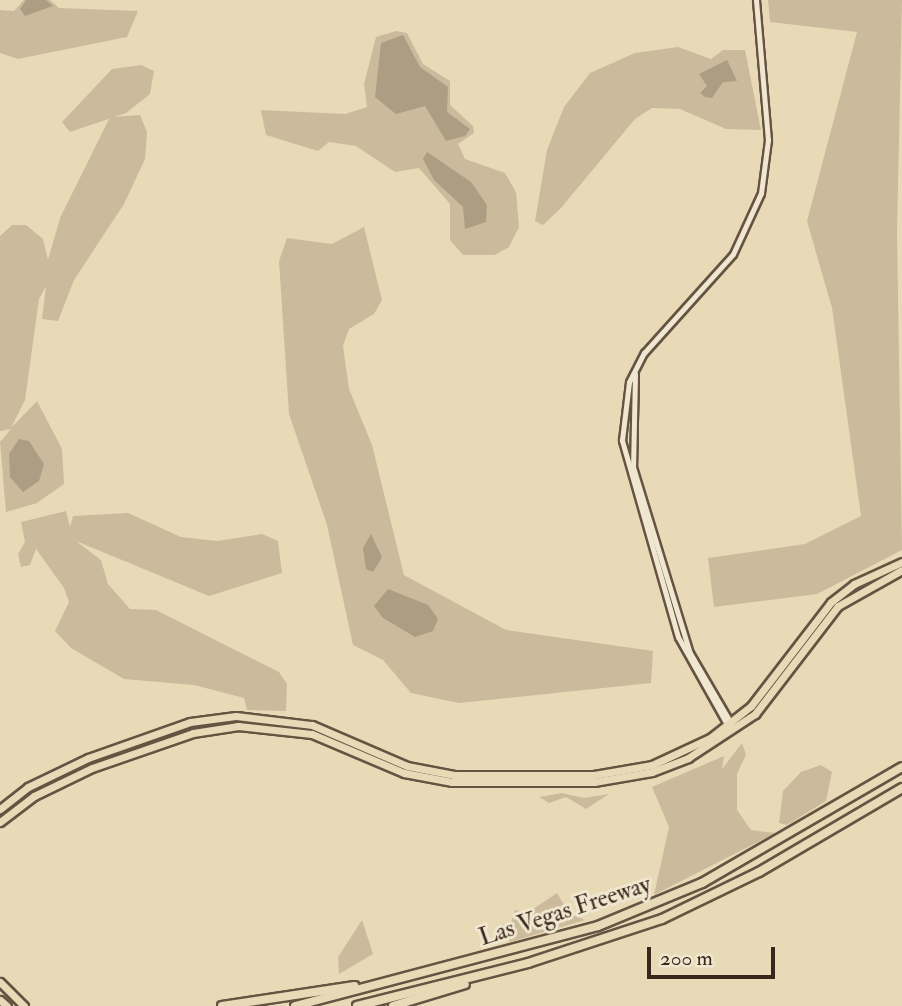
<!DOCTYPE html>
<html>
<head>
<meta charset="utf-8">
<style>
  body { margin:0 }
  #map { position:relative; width:902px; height:1006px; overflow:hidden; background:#e8dab7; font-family:"IM FELL Double Pica",serif }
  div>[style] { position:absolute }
  .green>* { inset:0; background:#cbbb9c }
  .water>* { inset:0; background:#ad9d82 }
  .roads { filter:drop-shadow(2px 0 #665342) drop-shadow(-2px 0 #665342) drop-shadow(0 2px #665342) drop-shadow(0 -2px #665342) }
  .minor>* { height:5px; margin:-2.5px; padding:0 2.5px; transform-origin:2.5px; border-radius:2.5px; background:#f0e7d0 }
  .major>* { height:7px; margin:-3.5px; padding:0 3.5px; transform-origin:3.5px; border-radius:3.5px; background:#e8dab7 }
  .highway>* { height:8px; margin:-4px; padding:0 4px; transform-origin:4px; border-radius:4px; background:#e8dab7 }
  span { translate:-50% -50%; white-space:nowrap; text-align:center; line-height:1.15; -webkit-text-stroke:6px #f0e7d0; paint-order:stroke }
  .street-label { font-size:24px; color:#3b261b }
  .scale { position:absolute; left:647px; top:947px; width:128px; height:32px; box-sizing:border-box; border:4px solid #3b261b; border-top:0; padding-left:9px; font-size:21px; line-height:24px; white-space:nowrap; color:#3b261b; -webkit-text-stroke:5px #f0e7d0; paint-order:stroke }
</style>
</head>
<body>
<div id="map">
  <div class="green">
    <i style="clip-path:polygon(24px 0,50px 0,59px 8px,138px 11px,127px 37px,18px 59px,0 53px,0 10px,14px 11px)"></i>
    <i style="clip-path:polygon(768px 0,902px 0,897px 232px,902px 550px,817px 594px,714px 607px,708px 558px,805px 544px,861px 516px,832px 308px,807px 221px,857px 32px,770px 22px)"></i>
    <i style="clip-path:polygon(396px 31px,407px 33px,423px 64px,450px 81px,450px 105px,473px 126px,474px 133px,458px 144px,465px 159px,505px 173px,516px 192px,519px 227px,509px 247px,495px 255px,463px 255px,450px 240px,450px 204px,419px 168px,395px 172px,356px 146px,329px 142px,318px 151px,266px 135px,261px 110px,345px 114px,367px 107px,364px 84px,376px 37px)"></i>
    <i style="clip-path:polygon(678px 47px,711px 59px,723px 50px,745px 50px,761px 130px,726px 129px,680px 109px,652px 108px,635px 119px,561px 208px,543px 225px,535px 221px,547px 150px,564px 107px,590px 73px,635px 53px)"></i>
    <i style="clip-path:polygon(141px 65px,154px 71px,150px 94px,126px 113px,70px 132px,62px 122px,112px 69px)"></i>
    <i style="clip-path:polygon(140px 115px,147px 132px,145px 159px,124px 204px,74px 280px,58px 321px,42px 319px,46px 286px,39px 299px,25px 400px,11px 428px,37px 401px,62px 449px,64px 484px,37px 503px,6px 512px,0 442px,11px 429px,0 431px,0 236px,12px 225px,26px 225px,43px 239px,48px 260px,60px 218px,110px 117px)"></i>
    <i style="clip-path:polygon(364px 227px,382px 300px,374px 314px,349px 329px,343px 346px,349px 389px,372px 445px,404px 575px,506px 630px,653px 651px,651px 683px,459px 703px,411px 693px,383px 660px,353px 645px,327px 525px,289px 414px,279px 261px,287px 238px,332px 244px)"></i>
    <i style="clip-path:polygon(66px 511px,70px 527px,73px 516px,128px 513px,181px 537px,217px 541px,262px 534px,278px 541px,282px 573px,209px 596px,76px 541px,101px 560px,108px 584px,130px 609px,156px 610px,279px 672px,287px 684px,286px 711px,247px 710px,244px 698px,194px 685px,124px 679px,71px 648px,55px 631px,69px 602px,64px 588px,36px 549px,30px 565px,21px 567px,18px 554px,25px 542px,21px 522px)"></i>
    <i style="clip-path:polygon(742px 743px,746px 755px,737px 774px,737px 810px,751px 830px,775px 833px,654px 895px,669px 827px,652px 787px,724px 756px,722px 769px)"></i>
    <i style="clip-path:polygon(821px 765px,832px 772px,826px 801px,787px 825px,779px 823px,783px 791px,801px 772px)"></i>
    <i style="clip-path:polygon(562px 793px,584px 798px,609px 794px,586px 809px,566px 797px,549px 803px,539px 797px)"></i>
    <i style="clip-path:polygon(557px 893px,569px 913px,585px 920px,510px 942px,501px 925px,511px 923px,515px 910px,527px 913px)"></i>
    <i style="clip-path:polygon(362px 920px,373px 954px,339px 974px,338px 957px)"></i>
  </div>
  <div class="water">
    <i style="clip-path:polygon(26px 0,46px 0,53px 6px,25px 16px,20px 9px)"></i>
    <i style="clip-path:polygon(403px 35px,420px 67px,448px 87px,447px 112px,470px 129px,465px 136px,446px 141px,425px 106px,396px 114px,375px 97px,381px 43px)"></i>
    <i style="clip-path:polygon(727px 60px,737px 81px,723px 82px,712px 98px,705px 97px,700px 93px,707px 86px,699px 74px)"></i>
    <i style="clip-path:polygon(427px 152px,471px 182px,487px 205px,486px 222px,465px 229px,463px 207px,434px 180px,423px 159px)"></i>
    <i style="clip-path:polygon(19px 439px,29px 441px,44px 464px,39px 481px,23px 492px,10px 477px,9px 454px)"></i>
    <i style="clip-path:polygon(371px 534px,382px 557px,373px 572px,366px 569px,363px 548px)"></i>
    <i style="clip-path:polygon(388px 589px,428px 605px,438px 619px,433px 631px,415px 637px,383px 618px,374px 606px)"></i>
  </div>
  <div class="roads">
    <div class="minor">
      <i style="left:635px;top:374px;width:93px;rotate:91.2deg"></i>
      <i style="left:633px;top:467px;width:195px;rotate:73deg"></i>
      <i style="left:690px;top:653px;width:83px;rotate:59.7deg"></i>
      <i style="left:728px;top:726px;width:102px;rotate:-119.3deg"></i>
      <i style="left:678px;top:637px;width:205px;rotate:-105.9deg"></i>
      <i style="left:622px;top:440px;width:58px;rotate:-83.1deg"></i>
      <i style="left:629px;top:382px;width:33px;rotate:-63deg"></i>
      <i style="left:644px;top:353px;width:133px;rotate:-48deg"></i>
      <i style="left:733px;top:254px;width:67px;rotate:-65.3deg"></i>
      <i style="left:761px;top:193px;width:53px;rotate:-82.5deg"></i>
      <i style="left:768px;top:140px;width:141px;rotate:-94.9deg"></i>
    </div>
    <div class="major">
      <i style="left:0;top:809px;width:36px;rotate:-38deg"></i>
      <i style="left:28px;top:787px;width:67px;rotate:-25.8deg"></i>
      <i style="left:88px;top:758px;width:108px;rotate:-19.4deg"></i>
      <i style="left:190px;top:722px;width:46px;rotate:-7.4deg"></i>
      <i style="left:236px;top:716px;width:77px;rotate:6.8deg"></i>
      <i style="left:312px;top:725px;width:103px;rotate:23.3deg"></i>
      <i style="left:407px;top:766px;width:48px;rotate:10.8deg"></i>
      <i style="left:454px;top:775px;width:140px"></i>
      <i style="left:594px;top:775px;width:59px;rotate:-9.8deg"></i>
      <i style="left:652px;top:765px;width:64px;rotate:-25deg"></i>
      <i style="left:710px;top:738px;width:52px;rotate:-38deg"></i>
      <i style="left:751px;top:706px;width:131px;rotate:-52.4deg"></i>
      <i style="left:831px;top:602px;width:29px;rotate:-38deg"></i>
      <i style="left:854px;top:584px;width:53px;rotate:-24.6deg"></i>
      <i style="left:0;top:822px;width:43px;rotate:-37.4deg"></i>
      <i style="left:34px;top:796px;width:64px;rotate:-25.8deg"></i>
      <i style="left:92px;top:768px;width:107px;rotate:-19.1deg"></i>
      <i style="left:193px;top:733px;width:46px;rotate:-8.8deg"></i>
      <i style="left:238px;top:726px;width:74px;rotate:6.2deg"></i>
      <i style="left:312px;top:734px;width:100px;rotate:23deg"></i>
      <i style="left:404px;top:773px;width:49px;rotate:10.6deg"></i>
      <i style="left:452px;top:782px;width:142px"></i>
      <i style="left:594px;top:782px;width:59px;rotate:-9.8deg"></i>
      <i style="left:652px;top:772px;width:39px;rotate:-21deg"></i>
      <i style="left:688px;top:758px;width:80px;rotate:-33.3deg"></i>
      <i style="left:755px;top:714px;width:136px;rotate:-52.5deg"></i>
      <i style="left:838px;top:606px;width:73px;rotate:-29.4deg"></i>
      <i style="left:0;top:982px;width:34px;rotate:45deg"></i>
      <i style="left:0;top:1000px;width:9px;rotate:41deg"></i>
    </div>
    <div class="highway">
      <i style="left:222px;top:1006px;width:134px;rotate:-8.6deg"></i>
      <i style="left:295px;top:1006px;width:313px;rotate:-14.8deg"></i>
      <i style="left:598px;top:926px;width:113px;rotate:-22.5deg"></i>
      <i style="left:702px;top:883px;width:231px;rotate:-30.1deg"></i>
      <i style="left:357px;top:1006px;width:176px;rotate:-14.1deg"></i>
      <i style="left:528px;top:963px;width:141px;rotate:-18.2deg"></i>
      <i style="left:662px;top:919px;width:108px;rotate:-25.9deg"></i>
      <i style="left:759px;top:872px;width:166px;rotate:-30.4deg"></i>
      <i style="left:393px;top:1006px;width:75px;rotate:-17deg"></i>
    </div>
  </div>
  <div class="street-label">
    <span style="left:565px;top:911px;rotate:-18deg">Las Vegas Freeway</span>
  </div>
  <div class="scale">200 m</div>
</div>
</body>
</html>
